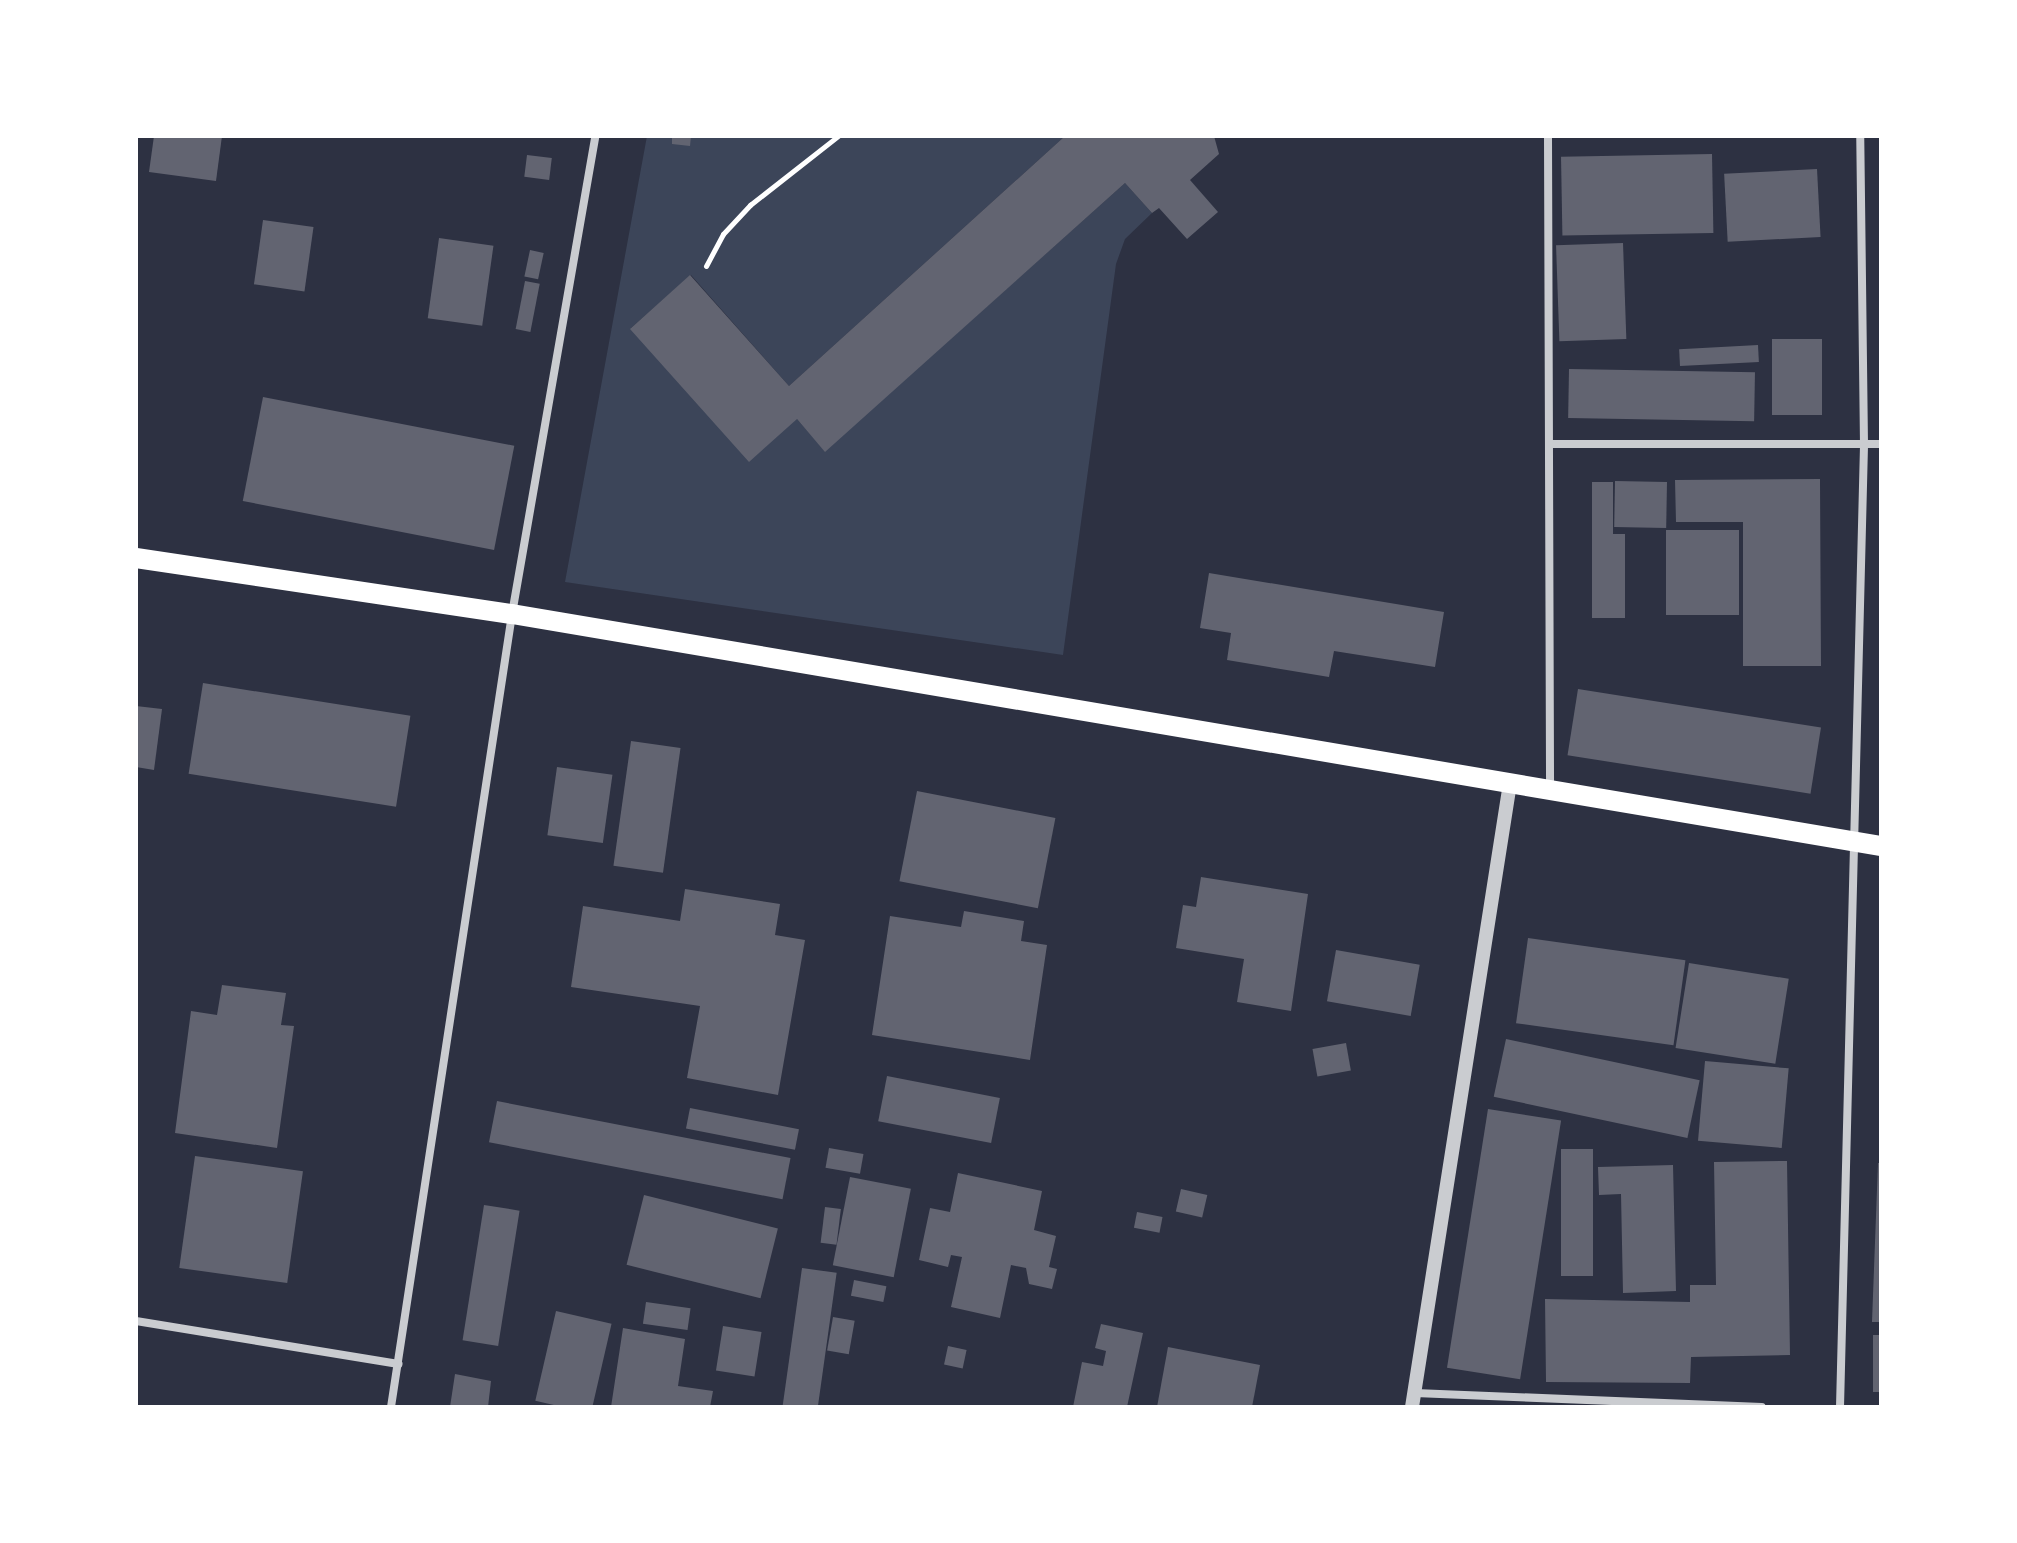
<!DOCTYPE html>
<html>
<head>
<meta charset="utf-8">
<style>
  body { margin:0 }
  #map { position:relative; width:2017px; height:1543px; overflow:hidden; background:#2d3142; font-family:"Noto Sans",sans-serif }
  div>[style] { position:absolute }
  .green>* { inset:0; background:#3c4559 }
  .building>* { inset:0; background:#626471; transform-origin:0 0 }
  .path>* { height:5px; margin:-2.5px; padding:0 2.5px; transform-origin:2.5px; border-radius:2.5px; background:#fff }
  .minor>* { height:8px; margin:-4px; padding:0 4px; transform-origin:4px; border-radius:4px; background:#caccd0 }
  .tertiary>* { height:14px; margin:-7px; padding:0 7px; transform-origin:7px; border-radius:7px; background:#caccd0 }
  .primary>* { height:20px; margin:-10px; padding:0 10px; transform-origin:10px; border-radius:10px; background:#fff }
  span { translate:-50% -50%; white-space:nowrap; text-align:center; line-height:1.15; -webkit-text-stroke:6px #fff; paint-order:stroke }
  .frame { position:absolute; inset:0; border:138px solid #fff; pointer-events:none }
</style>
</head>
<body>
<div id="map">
  <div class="green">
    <i style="clip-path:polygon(647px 136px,1065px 136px,789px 386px,691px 275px,631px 328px,797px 419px,825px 451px,1125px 183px,1152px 213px,1125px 239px,1116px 264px,1063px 655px,565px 582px)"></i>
  </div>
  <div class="building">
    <i style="clip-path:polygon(154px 136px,222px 136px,216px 181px,149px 172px)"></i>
    <i style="clip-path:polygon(672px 136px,691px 136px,690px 146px,672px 144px)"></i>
    <i style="clip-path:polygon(1065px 136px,1214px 136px,1219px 154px,1190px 180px,1218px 212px,1187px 239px,1159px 208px,1152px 213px,1125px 183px,825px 452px,797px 419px,749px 462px,630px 329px,690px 275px,789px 386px)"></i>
    <i style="left:1712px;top:154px;width:79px;height:151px;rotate:89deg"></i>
    <i style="left:527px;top:155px;width:25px;height:22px;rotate:7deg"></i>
    <i style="left:1817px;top:169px;width:68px;height:93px;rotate:87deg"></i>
    <i style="left:263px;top:220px;width:51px;height:65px;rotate:8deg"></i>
    <i style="left:439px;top:238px;width:55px;height:81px;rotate:8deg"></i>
    <i style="left:1623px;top:243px;width:96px;height:67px;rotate:88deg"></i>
    <i style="left:530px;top:250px;width:14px;height:27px;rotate:12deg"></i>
    <i style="left:525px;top:281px;width:15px;height:49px;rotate:11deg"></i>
    <i style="left:1772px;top:339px;width:50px;height:76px"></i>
    <i style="left:1758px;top:345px;width:17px;height:79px;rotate:87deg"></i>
    <i style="left:1569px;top:369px;width:186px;height:49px;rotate:1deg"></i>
    <i style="left:263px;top:397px;width:256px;height:106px;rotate:11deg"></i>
    <i style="clip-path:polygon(1820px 479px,1821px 666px,1743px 666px,1743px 522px,1676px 522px,1675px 480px)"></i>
    <i style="left:1615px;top:481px;width:52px;height:46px;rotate:1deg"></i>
    <i style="clip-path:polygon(1592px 482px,1613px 482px,1613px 534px,1625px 534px,1625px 618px,1592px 618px)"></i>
    <i style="left:1666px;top:530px;width:73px;height:85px"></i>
    <i style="clip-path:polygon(1209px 573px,1444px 612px,1435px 667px,1334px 651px,1329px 677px,1227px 660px,1231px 633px,1200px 628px)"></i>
    <i style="left:203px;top:683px;width:210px;height:92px;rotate:9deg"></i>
    <i style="left:1578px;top:689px;width:246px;height:67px;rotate:9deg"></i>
    <i style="clip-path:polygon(136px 706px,162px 709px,154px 770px,136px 767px)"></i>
    <i style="left:631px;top:741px;width:50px;height:126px;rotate:8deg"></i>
    <i style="left:557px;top:767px;width:56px;height:69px;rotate:8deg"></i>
    <i style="left:917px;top:791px;width:141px;height:92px;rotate:11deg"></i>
    <i style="clip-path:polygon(1201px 877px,1308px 894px,1291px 1011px,1237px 1002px,1244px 959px,1176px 948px,1183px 905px,1196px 907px)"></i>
    <i style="clip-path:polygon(685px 889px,780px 904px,775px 935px,805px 940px,778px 1095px,687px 1078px,700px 1006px,571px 987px,583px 906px,680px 921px)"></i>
    <i style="clip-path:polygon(964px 911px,1024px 921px,1021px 941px,1047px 945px,1030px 1060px,872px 1035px,890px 916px,961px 927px)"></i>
    <i style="left:1528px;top:938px;width:159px;height:86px;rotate:8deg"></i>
    <i style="left:1336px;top:950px;width:85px;height:52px;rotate:10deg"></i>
    <i style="left:1689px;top:963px;width:101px;height:86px;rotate:9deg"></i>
    <i style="clip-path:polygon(222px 985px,286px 993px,281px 1025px,294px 1026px,277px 1148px,175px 1133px,191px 1011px,217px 1015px)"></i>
    <i style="left:1506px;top:1039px;width:198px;height:59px;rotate:12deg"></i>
    <i style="left:1346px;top:1043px;width:28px;height:34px;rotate:80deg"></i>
    <i style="left:1705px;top:1061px;width:84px;height:80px;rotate:5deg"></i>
    <i style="left:887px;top:1076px;width:115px;height:46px;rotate:11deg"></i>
    <i style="left:497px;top:1101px;width:299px;height:42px;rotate:11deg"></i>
    <i style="left:690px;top:1108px;width:111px;height:21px;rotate:11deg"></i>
    <i style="left:1488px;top:1109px;width:74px;height:262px;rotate:9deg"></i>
    <i style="left:829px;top:1148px;width:35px;height:20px;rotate:10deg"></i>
    <i style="left:1561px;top:1149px;width:32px;height:127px"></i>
    <i style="left:195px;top:1156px;width:109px;height:113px;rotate:8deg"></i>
    <i style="clip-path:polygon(1787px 1161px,1790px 1355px,1691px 1357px,1690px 1383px,1546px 1382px,1545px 1299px,1690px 1302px,1690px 1285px,1716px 1285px,1714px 1162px)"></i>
    <i style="clip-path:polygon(1878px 1163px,1881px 1163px,1881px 1322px,1872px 1322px)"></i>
    <i style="clip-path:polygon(1673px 1165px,1676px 1291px,1623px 1293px,1621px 1194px,1599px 1195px,1598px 1167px)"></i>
    <i style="clip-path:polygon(958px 1173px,1042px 1191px,1034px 1230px,1056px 1236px,1049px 1267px,1057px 1269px,1052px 1289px,1029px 1284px,1026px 1268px,1011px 1265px,1000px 1318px,951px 1307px,962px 1257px,951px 1255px,948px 1267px,919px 1260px,930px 1208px,950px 1212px)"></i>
    <i style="left:850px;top:1177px;width:62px;height:90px;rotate:11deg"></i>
    <i style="left:1181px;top:1189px;width:27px;height:23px;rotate:13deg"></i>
    <i style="left:644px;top:1195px;width:138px;height:72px;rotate:14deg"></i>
    <i style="left:484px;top:1205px;width:36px;height:137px;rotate:9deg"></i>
    <i style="left:825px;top:1207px;width:16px;height:36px;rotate:7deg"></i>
    <i style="left:1137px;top:1212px;width:26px;height:16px;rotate:11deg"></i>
    <i style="left:802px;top:1268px;width:35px;height:141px;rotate:8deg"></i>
    <i style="left:854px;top:1280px;width:33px;height:16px;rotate:11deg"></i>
    <i style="left:646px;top:1302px;width:45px;height:22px;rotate:8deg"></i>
    <i style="left:556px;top:1311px;width:57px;height:92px;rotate:13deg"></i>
    <i style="left:833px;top:1317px;width:22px;height:34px;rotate:10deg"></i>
    <i style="clip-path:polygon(1101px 1324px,1143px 1333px,1127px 1407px,1073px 1407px,1082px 1362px,1103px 1366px,1106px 1351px,1095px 1348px)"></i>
    <i style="left:723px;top:1326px;width:39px;height:45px;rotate:9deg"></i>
    <i style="clip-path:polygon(623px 1328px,685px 1339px,678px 1386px,713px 1391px,710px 1407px,611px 1407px)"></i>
    <i style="left:1873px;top:1335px;width:8px;height:57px"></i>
    <i style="left:948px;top:1346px;width:19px;height:19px;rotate:12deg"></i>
    <i style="clip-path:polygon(1168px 1347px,1260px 1365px,1252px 1407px,1157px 1407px)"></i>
    <i style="clip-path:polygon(455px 1374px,491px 1381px,488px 1407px,450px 1407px)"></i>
  </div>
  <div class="path">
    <i style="left:706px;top:266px;width:36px;rotate:-62deg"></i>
    <i style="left:723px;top:234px;width:40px;rotate:-47deg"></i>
    <i style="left:750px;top:205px;width:112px;rotate:-38.1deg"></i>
  </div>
  <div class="minor">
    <i style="left:1548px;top:136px;width:651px;rotate:89.82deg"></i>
    <i style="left:1552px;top:444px;width:329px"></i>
    <i style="left:136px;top:1321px;width:266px;rotate:9.3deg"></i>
    <i style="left:1415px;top:1393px;width:347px;rotate:2.3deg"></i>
    <i style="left:391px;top:1407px;width:802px;rotate:-81.32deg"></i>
    <i style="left:512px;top:614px;width:485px;rotate:-80.1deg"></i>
    <i style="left:1840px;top:1407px;width:963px;rotate:-88.57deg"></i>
    <i style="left:1864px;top:444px;width:308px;rotate:-90.7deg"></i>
  </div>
  <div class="tertiary">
    <i style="left:1412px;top:1407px;width:632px;rotate:-81.07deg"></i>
  </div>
  <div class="primary">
    <i style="left:136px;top:558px;width:380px;rotate:8.5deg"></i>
    <i style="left:512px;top:614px;width:1389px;rotate:9.62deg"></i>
  </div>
  <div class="frame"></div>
</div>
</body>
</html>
